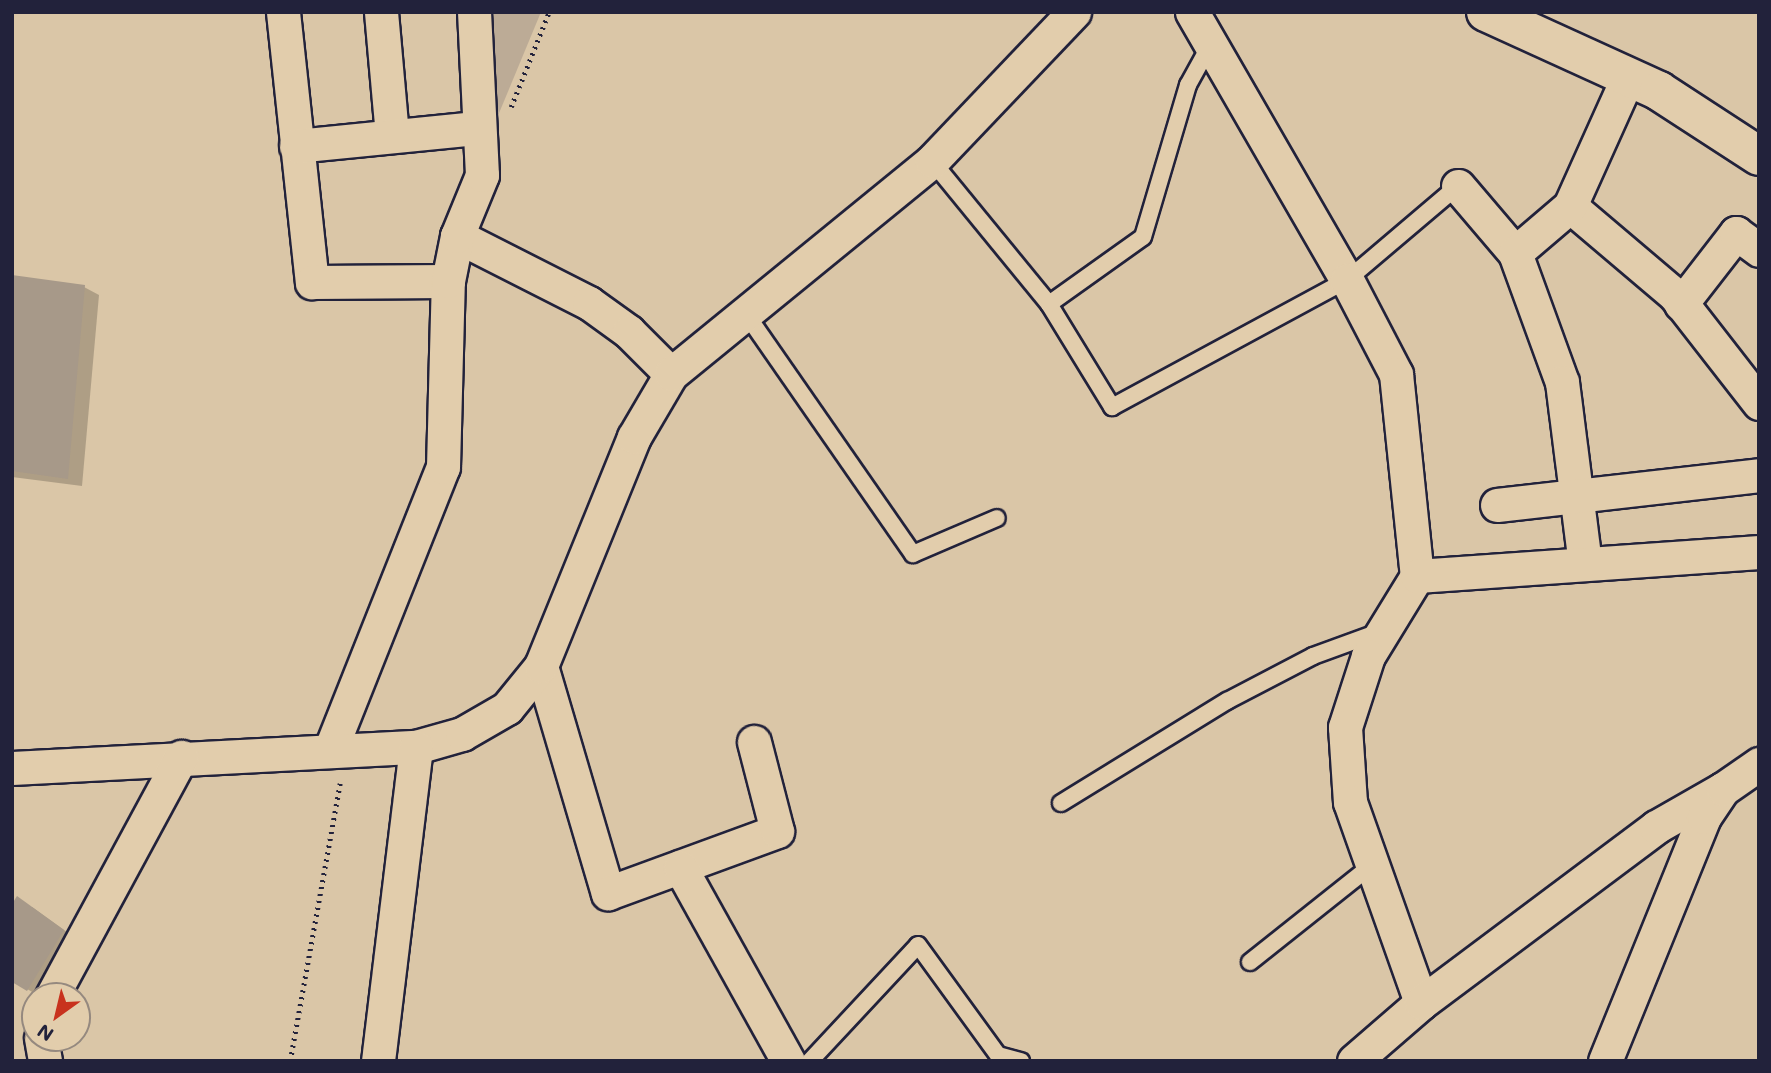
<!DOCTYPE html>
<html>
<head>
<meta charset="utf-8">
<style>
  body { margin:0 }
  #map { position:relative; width:1771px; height:1073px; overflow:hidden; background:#dac6a7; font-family:Mali,sans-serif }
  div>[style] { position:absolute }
  .green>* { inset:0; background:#bcab96 }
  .shadow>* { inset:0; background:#0003 }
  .building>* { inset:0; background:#a79989 }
  .path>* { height:4.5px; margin-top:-2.25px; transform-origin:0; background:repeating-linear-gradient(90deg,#22223b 0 2px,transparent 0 7px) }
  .roads { filter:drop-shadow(2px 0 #22223b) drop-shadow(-2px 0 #22223b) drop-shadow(0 2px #22223b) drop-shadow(0 -2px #22223b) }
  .lane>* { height:16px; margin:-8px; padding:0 8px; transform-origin:8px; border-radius:8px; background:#e2cdac }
  .street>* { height:33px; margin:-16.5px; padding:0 16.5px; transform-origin:16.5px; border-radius:16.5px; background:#e2cdac }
  .secondary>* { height:38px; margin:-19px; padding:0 19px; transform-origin:19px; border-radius:19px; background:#e2cdac }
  span { translate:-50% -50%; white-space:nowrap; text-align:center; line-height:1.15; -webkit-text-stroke:6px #e2cdac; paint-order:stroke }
  .frame { position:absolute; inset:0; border:14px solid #22223b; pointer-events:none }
  .north { position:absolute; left:21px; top:982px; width:70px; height:70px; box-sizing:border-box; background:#e2cdac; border:2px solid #95897f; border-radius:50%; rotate:214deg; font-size:19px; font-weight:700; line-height:28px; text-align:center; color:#22223b }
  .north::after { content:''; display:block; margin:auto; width:24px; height:32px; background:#c8321e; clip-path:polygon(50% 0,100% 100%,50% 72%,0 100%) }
</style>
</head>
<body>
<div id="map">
  <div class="green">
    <i style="clip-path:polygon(486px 12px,541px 12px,487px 142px)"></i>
  </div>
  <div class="shadow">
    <i style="clip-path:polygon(12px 277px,84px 287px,99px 295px,82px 486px,12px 477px)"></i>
    <i style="clip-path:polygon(32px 907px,78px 940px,39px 996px,12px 980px)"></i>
  </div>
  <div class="building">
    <i style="clip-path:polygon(12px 275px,85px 285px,68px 479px,12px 471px)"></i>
    <i style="clip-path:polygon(17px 896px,64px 930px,27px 991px,12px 982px,12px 904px)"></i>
  </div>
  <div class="path">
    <i style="left:511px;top:107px;width:102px;rotate:-68.2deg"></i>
    <i style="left:290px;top:1061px;width:282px;rotate:-79.8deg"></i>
  </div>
  <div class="roads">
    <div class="lane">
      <i style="left:932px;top:161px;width:185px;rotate:50.7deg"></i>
      <i style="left:1049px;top:304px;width:121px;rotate:58.5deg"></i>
      <i style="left:1112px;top:407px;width:267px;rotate:-28.4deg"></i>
      <i style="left:1347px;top:280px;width:145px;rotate:-40.3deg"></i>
      <i style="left:1049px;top:304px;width:115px;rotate:-35.5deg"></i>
      <i style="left:1143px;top:237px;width:159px;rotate:-73.5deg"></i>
      <i style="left:1188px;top:85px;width:43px;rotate:-61.1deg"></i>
      <i style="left:744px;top:311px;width:296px;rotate:55.2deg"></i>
      <i style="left:913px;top:554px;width:91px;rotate:-23.2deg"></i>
      <i style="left:1061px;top:803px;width:195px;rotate:-31.6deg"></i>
      <i style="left:1227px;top:701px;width:97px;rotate:-27.6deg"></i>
      <i style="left:1313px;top:656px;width:70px;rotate:-20deg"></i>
      <i style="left:1250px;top:962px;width:156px;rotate:-38.5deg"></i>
      <i style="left:810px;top:1061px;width:158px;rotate:-47deg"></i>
      <i style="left:918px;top:945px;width:136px;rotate:54deg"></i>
      <i style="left:998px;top:1055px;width:24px;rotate:15deg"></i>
    </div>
    <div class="street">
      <i style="left:283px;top:12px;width:272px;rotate:83.9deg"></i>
      <i style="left:312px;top:282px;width:136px;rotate:-0.4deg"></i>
      <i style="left:381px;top:12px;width:123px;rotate:84.9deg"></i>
      <i style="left:1192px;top:12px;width:310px;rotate:60deg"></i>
      <i style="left:1347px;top:280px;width:106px;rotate:62.5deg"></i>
      <i style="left:1396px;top:374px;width:203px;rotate:84.1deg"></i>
      <i style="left:1417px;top:576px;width:94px;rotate:121.5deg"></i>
      <i style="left:1368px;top:656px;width:75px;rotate:107.9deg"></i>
      <i style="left:1345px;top:727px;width:75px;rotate:86.2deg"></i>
      <i style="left:1350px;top:802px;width:213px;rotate:70.5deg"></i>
      <i style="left:296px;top:146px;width:182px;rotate:-5.7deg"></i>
      <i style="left:1458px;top:186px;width:88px;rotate:49.6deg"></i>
      <i style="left:1515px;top:253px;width:137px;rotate:70deg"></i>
      <i style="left:1562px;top:382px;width:183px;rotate:82.8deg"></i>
      <i style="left:1570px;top:206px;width:138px;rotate:40.3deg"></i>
      <i style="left:1675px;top:295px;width:137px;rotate:52.1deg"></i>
      <i style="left:457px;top:236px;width:148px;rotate:26.9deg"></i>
      <i style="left:589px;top:303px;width:49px;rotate:35.9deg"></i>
      <i style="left:629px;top:332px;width:59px;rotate:45deg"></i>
      <i style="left:1515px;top:253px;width:72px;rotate:-40.5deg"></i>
      <i style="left:1570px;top:206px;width:141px;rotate:-65.8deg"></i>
      <i style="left:1681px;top:304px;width:90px;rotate:-52.2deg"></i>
      <i style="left:1736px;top:233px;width:29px;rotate:36deg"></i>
      <i style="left:1497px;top:505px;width:264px;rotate:-6.5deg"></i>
      <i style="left:1417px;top:576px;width:343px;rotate:-4deg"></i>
      <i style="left:541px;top:666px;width:237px;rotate:73.6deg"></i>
      <i style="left:608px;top:893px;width:180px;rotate:-20.1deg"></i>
      <i style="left:777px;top:831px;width:92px;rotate:-104.5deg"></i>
      <i style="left:331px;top:748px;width:302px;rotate:-68.3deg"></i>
      <i style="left:443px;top:467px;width:186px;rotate:-88.5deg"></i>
      <i style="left:448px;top:281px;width:46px;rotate:-78.7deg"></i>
      <i style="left:457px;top:236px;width:66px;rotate:-67.7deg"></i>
      <i style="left:482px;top:175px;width:163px;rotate:-92.8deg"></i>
      <i style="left:12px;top:768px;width:405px;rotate:-3deg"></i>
      <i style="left:416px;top:747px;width:48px;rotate:-15.8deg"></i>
      <i style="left:462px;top:734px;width:52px;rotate:-30deg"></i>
      <i style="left:507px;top:708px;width:54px;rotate:-51deg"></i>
      <i style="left:541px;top:666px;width:247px;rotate:-67.9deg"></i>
      <i style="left:634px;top:437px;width:73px;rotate:-59.6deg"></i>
      <i style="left:671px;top:374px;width:337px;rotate:-39.2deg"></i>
      <i style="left:932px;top:161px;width:206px;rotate:-46.4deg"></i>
      <i style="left:680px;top:867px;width:222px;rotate:60.9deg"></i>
      <i style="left:52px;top:996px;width:272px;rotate:-61.6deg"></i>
      <i style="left:41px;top:1038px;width:23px;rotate:80deg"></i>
      <i style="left:378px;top:1061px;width:316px;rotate:-83.1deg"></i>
      <i style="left:1354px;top:1061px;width:89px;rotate:-40.9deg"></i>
      <i style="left:1421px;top:1003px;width:294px;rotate:-36.8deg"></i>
      <i style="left:1656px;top:827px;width:77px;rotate:-29.6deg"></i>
      <i style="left:1605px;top:1061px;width:263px;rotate:-67.9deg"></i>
      <i style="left:1704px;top:817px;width:34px;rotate:-56deg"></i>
      <i style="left:1723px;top:789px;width:44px;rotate:-34.8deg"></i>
    </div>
    <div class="secondary">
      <i style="left:1486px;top:12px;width:190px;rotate:24.5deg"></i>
      <i style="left:1659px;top:91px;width:119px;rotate:33deg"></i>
    </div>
  </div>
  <div class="frame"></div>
  <div class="north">N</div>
</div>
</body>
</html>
